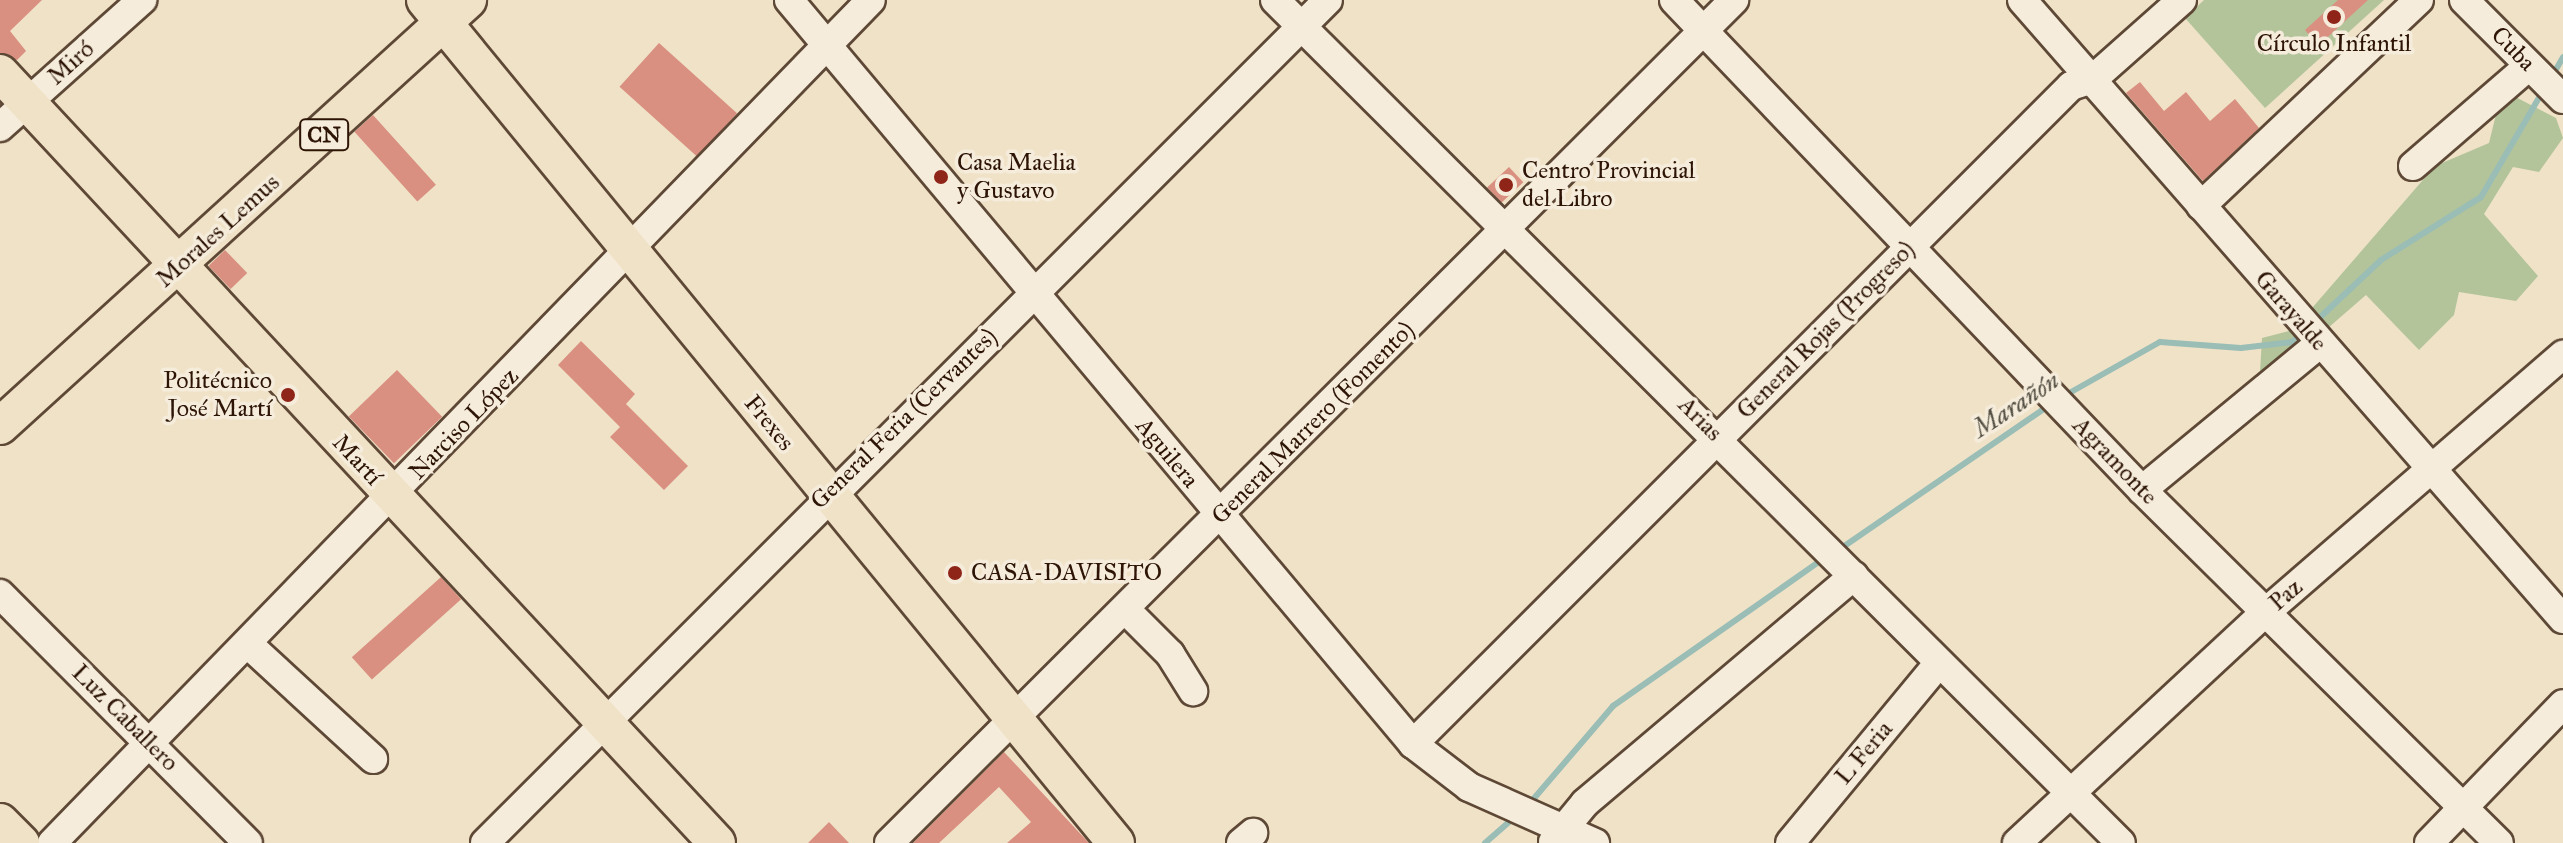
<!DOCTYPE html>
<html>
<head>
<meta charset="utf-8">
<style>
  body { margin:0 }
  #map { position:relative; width:2563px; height:843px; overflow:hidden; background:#f0e2c7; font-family:"IM FELL Great Primer",serif }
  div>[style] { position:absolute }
  .green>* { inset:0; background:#b3c49b }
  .stream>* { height:6px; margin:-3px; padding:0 3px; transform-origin:3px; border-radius:3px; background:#9abdb6 }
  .building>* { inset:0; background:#d99081; transform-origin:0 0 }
  .roads { filter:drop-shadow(2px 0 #5e4836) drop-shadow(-2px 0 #5e4836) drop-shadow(0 2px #5e4836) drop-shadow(0 -2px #5e4836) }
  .minor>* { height:28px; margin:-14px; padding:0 14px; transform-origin:14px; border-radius:14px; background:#f5ecdb }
  .major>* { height:36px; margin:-18px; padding:0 18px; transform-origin:18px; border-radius:18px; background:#f0e2c7 }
  .dots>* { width:22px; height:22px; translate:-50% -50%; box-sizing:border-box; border:4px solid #f5ecdb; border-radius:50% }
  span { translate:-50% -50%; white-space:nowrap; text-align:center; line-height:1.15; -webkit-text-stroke:7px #f5ecdb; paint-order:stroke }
  .shield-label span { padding:2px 6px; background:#f5ecdb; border:2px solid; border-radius:6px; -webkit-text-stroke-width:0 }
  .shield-label { font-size:22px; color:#2d1405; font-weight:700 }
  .poi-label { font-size:24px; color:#2d1405 }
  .left { translate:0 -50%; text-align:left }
  .right { translate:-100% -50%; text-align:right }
  .street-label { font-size:24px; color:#2d1405 }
  .water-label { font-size:26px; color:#534f43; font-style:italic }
</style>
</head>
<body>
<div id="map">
  <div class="green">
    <i style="clip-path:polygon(2204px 0,2384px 0,2265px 108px,2185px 18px)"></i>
    <i style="clip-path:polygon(2502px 90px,2556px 118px,2563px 138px,2539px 172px,2513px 167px,2484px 214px,2538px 276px,2516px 301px,2459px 292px,2454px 315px,2419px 350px,2366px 295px,2291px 360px,2260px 372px,2262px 338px,2293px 330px,2435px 166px,2489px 143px)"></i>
  </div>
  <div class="stream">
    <i style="left:2551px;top:78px;width:24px;rotate:-60deg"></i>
    <i style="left:2314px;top:323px;width:92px;rotate:-43.2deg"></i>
    <i style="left:2381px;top:260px;width:118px;rotate:-32.2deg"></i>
    <i style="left:2481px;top:197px;width:123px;rotate:-59.7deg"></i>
    <i style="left:2064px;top:396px;width:110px;rotate:-29.4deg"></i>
    <i style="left:2160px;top:342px;width:81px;rotate:4.2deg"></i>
    <i style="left:2241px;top:348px;width:51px;rotate:-6.7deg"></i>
    <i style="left:2292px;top:342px;width:14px;rotate:-39deg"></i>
    <i style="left:1840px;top:549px;width:256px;rotate:-34.5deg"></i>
    <i style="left:1530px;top:803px;width:128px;rotate:-49.4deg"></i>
    <i style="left:1613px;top:706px;width:256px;rotate:-35deg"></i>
    <i style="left:1485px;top:843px;width:41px;rotate:-41.1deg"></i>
  </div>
  <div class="building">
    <i style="clip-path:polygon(0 0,42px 0,10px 31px,26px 51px,17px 60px,0 53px)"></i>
    <i style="clip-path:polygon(2338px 0,2368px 0,2318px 46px,2305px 30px)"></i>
    <i style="left:659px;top:43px;width:105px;height:59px;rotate:42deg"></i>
    <i style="clip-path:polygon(2140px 82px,2164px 111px,2186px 92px,2210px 121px,2235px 99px,2259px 128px,2203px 181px,2126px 93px)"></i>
    <i style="left:373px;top:115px;width:94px;height:25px;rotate:48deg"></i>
    <i style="left:1509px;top:167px;width:21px;height:30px;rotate:47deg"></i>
    <i style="left:225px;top:250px;width:32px;height:23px;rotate:46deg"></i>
    <i style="clip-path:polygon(581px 341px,635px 394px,626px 404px,688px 466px,664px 490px,610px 437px,620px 427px,558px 365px)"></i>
    <i style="left:397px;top:370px;width:65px;height:67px;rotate:46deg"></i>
    <i style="left:441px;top:577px;width:30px;height:120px;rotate:48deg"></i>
    <i style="clip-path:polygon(1004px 752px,1089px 843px,1007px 843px,1031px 822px,999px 787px,939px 843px,913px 843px)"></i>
    <i style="clip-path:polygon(829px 822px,849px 843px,808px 843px)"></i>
  </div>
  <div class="roads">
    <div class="minor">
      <i style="left:789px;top:0;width:971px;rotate:50.01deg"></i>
      <i style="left:1413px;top:744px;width:71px;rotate:37.5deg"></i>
      <i style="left:1469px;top:787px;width:138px;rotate:24deg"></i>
      <i style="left:1275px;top:0;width:1194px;rotate:44.9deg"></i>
      <i style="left:1674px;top:0;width:678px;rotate:46.32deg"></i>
      <i style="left:2142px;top:490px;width:502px;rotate:44.68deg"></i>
      <i style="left:2022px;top:0;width:822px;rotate:48.85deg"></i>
      <i style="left:2464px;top:0;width:140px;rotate:45deg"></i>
      <i style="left:0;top:127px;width:191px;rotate:-41.8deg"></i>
      <i style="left:2413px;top:166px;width:153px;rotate:-40.8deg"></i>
      <i style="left:2201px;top:206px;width:300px;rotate:-43.4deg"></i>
      <i style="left:2142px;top:490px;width:229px;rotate:-39.5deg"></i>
      <i style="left:0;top:594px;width:351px;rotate:45.1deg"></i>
      <i style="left:1125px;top:609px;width:64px;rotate:45deg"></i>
      <i style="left:1170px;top:654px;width:44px;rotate:58.1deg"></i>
      <i style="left:248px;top:644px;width:170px;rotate:42.6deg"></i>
      <i style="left:1413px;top:744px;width:931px;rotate:-45deg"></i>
      <i style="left:2071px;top:86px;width:23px;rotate:-18deg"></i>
      <i style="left:2093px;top:79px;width:119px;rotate:-41.6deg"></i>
      <i style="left:1553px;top:842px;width:50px;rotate:-50.6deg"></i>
      <i style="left:1585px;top:803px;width:352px;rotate:-40.2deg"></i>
      <i style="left:52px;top:843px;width:1175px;rotate:-45.83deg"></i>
      <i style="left:485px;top:843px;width:1192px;rotate:-45deg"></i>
      <i style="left:889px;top:843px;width:1194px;rotate:-44.93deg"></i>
      <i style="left:1241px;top:843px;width:16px;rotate:-40deg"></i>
      <i style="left:1790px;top:843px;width:232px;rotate:-50.4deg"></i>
      <i style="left:2017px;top:843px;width:340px;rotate:-42.9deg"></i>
      <i style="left:2266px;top:612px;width:393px;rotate:-40.9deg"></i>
      <i style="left:2429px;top:843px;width:193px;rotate:-46deg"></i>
    </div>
    <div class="major">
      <i style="left:425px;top:0;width:1090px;rotate:50.66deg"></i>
      <i style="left:0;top:73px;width:1052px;rotate:47.04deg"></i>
      <i style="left:0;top:426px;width:633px;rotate:-42.31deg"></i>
      <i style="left:0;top:822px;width:30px;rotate:45deg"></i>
    </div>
  </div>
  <div class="dots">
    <i style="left:2334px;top:17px;background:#8f2418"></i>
    <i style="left:941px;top:177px;background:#8f2418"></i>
    <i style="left:1506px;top:185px;background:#8f2418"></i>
    <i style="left:288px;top:395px;background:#8f2418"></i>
    <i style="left:955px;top:573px;background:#8f2418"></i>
  </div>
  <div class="shield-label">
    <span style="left:324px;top:135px">CN</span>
  </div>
  <div class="poi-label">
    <span style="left:2334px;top:44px">Círculo Infantil</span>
    <span class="left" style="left:957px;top:177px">Casa Maelia<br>y Gustavo</span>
    <span class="left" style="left:1522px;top:185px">Centro Provincial<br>del Libro</span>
    <span class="right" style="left:272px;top:395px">Politécnico<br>José Martí</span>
    <span class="left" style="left:971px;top:573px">CASA-DAVISITO</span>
  </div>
  <div class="street-label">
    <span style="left:2513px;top:49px;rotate:45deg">Cuba</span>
    <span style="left:71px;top:63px;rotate:-42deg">Miró</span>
    <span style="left:218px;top:231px;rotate:-42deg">Morales Lemus</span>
    <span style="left:2291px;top:311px;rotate:49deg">Garayalde</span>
    <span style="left:1826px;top:330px;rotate:-45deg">General Rojas (Progreso)</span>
    <span style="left:904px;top:419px;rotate:-44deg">General Feria (Cervantes)</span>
    <span style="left:1700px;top:419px;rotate:45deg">Arias</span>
    <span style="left:769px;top:423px;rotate:51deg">Frexes</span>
    <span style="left:1313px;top:423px;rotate:-45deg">General Marrero (Fomento)</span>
    <span style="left:464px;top:424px;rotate:-46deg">Narciso López</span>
    <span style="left:1167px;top:453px;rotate:50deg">Aguilera</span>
    <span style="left:357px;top:460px;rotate:47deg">Martí</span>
    <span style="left:2115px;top:461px;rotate:46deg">Agramonte</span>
    <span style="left:2286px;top:595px;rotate:-41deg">Paz</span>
    <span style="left:125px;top:718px;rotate:45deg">Luz Caballero</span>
    <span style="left:1864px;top:753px;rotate:-50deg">L Feria</span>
  </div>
  <div class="water-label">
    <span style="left:2016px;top:405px;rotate:-33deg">Marañón</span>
  </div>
</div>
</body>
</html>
